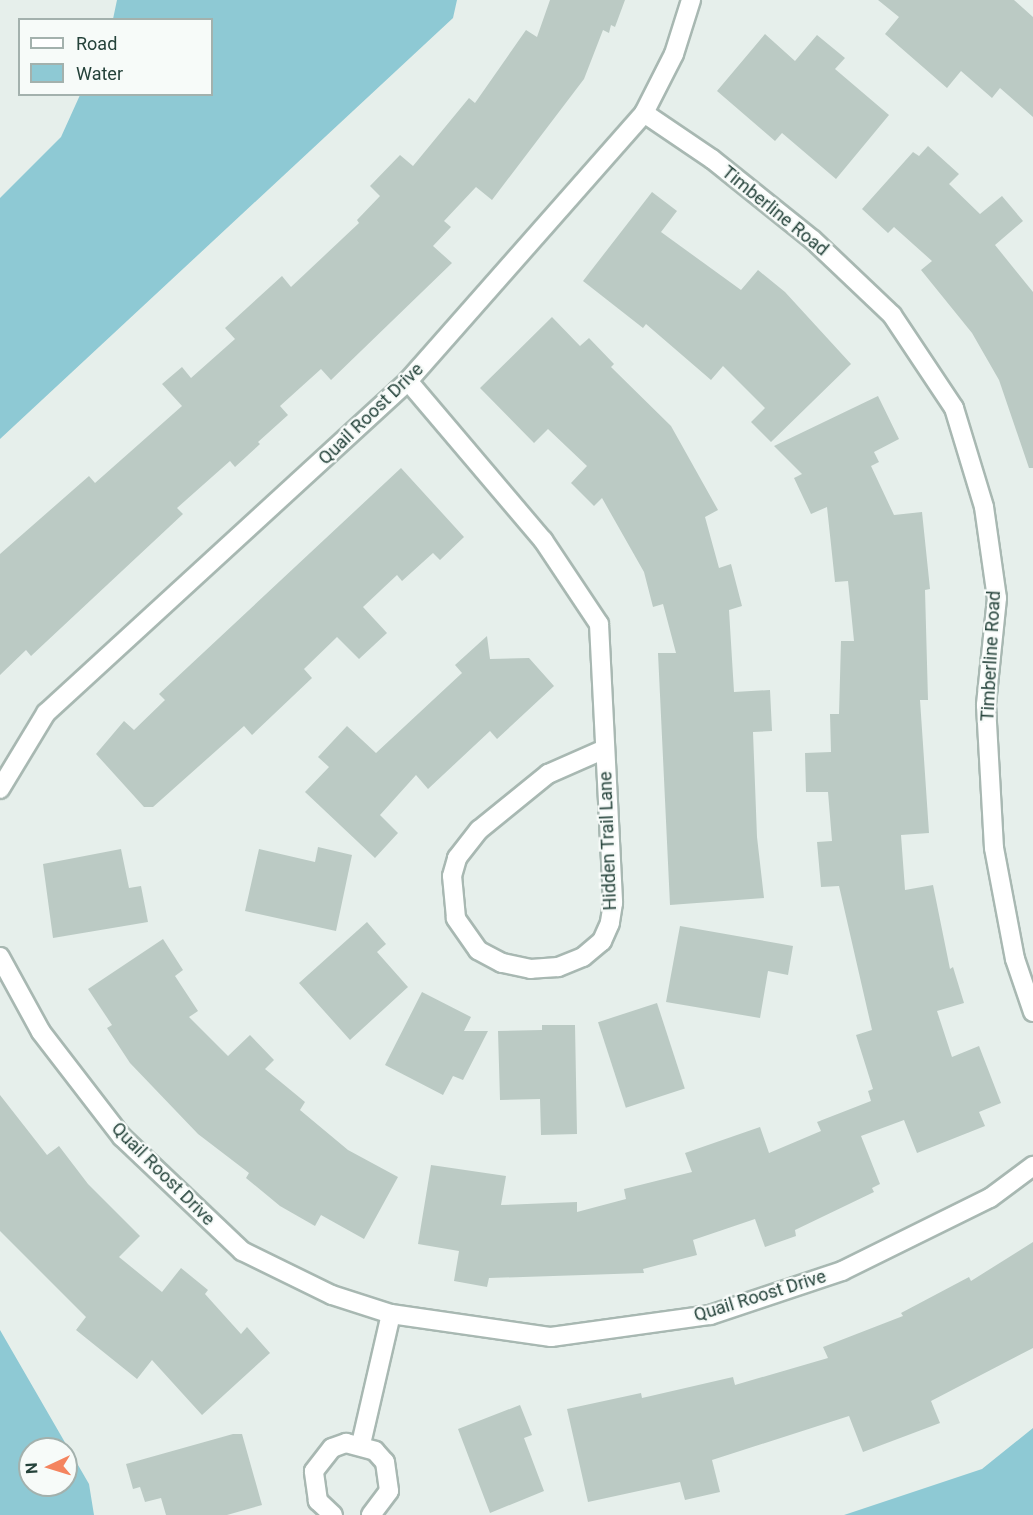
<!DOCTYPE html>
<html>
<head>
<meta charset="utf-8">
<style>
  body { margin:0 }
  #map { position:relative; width:1033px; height:1515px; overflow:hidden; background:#e6efeb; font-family:Roboto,sans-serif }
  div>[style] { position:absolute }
  .water>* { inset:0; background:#8ec9d4 }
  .building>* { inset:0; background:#bbcac4; transform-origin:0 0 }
  .roads { filter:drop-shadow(2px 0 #a8b8b2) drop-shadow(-2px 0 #a8b8b2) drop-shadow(0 2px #a8b8b2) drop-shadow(0 -2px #a8b8b2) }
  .minor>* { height:18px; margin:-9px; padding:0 9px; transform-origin:9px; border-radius:9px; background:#fff }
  span { translate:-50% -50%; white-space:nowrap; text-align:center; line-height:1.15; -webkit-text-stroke:4.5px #f7fbf9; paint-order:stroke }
  .street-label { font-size:18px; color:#24423a }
  .legend { position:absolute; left:18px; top:18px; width:195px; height:78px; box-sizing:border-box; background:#f7fbf9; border:2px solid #a3b1ad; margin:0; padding:8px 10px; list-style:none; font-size:18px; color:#24423a }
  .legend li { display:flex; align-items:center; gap:12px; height:30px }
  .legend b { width:30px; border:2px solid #a3b1ad }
  .north { position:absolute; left:18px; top:1437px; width:60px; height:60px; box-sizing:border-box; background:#f7fbf9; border:2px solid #a3b1ad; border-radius:50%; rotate:266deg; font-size:16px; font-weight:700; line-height:24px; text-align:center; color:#24423a }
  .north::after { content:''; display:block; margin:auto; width:21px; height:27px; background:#f4845f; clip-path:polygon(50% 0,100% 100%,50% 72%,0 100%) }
</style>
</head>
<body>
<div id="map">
  <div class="water">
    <i style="clip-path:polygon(117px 0,457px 0,453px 18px,0 439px,0 198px,61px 137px,80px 95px,212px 94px,212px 20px,113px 19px)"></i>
    <i style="clip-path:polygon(evenodd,0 1330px,89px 1484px,94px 1515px,0 1515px,0 1330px,30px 1449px,66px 1449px,66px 1485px,30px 1485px,30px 1449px)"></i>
    <i style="clip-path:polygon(1033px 1428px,1033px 1515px,844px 1515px,982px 1469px)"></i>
  </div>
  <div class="building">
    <i style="clip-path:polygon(550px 0,625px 0,615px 27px,611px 25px,609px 33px,603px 30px,584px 79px,492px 200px,476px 187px,444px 221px,451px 227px,433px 246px,452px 263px,331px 380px,321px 369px,280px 406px,288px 415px,258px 442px,260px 444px,235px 467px,230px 461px,177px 508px,183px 514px,31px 656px,26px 650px,0 675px,0 554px,89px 476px,95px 483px,182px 406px,162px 384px,182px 367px,191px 378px,235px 339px,225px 328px,282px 276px,291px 287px,359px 223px,357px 220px,380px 196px,370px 186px,400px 155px,413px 166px,469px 98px,475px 103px,526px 30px,537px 37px)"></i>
    <i style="clip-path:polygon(878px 0,1014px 0,1033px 17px,1033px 117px,1000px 88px,992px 98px,961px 71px,947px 88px,885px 34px,899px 17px)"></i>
    <i style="clip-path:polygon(765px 34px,795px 61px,817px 35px,845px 58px,835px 69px,889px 115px,836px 179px,782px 133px,775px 141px,717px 91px)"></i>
    <i style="clip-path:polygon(928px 146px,959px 174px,949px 184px,980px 214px,1002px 196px,1023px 221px,995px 245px,1033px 292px,1033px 468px,1029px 468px,999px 380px,972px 333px,921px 270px,932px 261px,894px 227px,888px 233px,862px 209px,913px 152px,919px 156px)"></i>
    <i style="clip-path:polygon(652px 192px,677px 211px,661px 232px,741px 290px,758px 270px,785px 292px,851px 364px,771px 442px,751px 422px,765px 408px,723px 366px,711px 380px,646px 324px,643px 328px,583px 281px)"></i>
    <i style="clip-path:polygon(552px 317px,580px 346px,589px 338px,614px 364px,611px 367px,671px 426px,718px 510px,705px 517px,719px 568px,731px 564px,742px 606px,729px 610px,734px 692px,770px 690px,772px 731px,753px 732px,757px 837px,764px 898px,670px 905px,658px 653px,676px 653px,663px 604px,653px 607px,644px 572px,602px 498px,594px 506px,571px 483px,587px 466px,548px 429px,534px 443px,480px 388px)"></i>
    <i style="clip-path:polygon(878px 396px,899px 439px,874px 452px,879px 462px,871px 466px,894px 515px,922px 512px,930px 589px,925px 590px,928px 700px,920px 700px,929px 833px,901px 835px,905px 890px,933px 885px,950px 969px,953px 967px,964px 1003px,937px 1011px,952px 1057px,979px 1046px,1001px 1103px,979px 1112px,985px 1126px,917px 1153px,904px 1120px,861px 1136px,880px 1184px,872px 1188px,874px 1192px,795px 1230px,796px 1236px,765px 1247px,755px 1219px,693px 1240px,697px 1255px,643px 1269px,644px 1273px,489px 1278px,487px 1287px,454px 1281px,459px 1251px,418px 1244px,431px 1165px,506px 1176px,501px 1205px,577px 1202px,577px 1212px,626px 1199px,624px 1189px,692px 1172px,685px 1153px,760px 1127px,769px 1153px,821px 1131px,817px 1122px,871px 1101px,868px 1091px,873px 1089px,856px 1035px,872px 1030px,839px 886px,821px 887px,817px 842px,832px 841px,828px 792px,806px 792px,805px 753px,831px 752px,830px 714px,839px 714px,841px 641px,854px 641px,848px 581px,835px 582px,827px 507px,811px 514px,794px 478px,802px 474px,774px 446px)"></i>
    <i style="clip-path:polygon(401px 468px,464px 537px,440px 560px,433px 553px,402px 581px,397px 575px,363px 607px,387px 633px,359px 659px,337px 637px,304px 669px,312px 678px,252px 735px,244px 726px,153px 807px,144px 807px,96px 754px,124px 721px,134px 730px,165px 700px,159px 694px)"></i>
    <i style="clip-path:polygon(487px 636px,490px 659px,529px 658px,554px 686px,497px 739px,490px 731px,428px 789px,416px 775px,380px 815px,398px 833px,375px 858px,305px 792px,329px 767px,318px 757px,347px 726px,376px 753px,462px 673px,455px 665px)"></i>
    <i style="clip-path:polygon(318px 847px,352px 855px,336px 931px,245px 911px,259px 849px,315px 862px)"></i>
    <i style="clip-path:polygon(121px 849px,129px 888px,141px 886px,148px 922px,53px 938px,43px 864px)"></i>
    <i style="clip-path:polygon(367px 922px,386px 944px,377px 952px,408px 987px,350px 1040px,299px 983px)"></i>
    <i style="clip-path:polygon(680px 926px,793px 946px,788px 975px,768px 971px,760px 1018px,666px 1002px)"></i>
    <i style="clip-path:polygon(163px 939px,183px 970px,175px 976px,198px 1011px,189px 1017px,228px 1056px,250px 1035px,274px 1060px,265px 1069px,305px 1102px,300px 1110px,348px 1150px,398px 1177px,364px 1239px,321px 1215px,315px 1226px,280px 1206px,246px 1178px,249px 1173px,198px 1134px,130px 1063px,107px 1028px,112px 1025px,88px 989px)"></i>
    <i style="clip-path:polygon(422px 992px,471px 1017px,464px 1031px,488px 1031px,463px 1080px,453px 1076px,443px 1095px,385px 1065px)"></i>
    <i style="left:657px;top:1003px;width:90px;height:62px;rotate:72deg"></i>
    <i style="clip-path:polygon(542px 1025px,575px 1025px,577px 1134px,541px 1135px,540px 1099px,500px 1100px,498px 1031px,542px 1030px)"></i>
    <i style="clip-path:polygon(0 1095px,47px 1155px,59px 1146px,88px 1184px,140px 1236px,119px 1257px,162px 1292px,181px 1268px,208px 1290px,205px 1294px,241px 1334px,247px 1327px,270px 1353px,202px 1415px,152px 1360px,137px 1379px,76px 1330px,86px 1317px,0 1231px)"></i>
    <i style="clip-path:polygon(1033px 1242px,1033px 1348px,931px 1401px,940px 1423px,863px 1452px,849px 1416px,712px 1460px,720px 1492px,685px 1500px,680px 1482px,588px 1502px,567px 1409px,641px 1393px,642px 1398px,733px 1377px,735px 1385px,828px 1358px,823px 1347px,903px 1316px,901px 1313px,969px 1277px,971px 1281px)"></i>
    <i style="clip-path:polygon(520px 1405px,532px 1435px,524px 1438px,544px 1491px,490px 1513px,458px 1429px)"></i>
    <i style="clip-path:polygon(233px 1434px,242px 1434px,262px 1505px,227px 1515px,166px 1515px,161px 1498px,145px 1502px,140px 1487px,133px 1489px,126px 1464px)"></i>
  </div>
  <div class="roads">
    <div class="minor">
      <i style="left:644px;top:113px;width:82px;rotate:34.1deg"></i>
      <i style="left:712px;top:159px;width:129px;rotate:38.7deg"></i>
      <i style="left:813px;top:240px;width:109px;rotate:43.5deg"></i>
      <i style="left:892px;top:315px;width:112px;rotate:56.3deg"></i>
      <i style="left:954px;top:408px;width:103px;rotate:73.1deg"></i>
      <i style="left:984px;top:507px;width:92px;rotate:81.9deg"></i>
      <i style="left:997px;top:598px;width:108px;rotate:95.9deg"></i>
      <i style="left:986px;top:705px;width:143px;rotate:86.8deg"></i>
      <i style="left:994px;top:848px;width:113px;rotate:79.3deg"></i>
      <i style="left:1015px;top:959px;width:56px;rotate:71.2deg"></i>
      <i style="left:408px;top:381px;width:209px;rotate:49.7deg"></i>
      <i style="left:543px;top:540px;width:101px;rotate:56.3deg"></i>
      <i style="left:599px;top:624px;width:279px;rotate:87.1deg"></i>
      <i style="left:613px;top:903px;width:20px;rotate:99deg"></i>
      <i style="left:610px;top:923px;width:20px;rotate:114deg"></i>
      <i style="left:602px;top:941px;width:25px;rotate:140deg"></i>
      <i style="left:583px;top:957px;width:27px;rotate:158deg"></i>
      <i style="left:558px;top:967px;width:27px;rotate:176deg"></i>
      <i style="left:531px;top:969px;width:30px;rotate:-168deg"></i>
      <i style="left:502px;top:963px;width:27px;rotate:-152deg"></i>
      <i style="left:478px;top:950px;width:39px;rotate:-125deg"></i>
      <i style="left:456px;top:918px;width:42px;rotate:-95.4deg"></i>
      <i style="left:452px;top:876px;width:19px;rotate:-74deg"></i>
      <i style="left:457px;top:858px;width:36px;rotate:-52deg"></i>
      <i style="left:479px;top:830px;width:89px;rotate:-39.1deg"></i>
      <i style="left:548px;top:774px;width:62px;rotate:-23.7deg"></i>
      <i style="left:0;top:789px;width:89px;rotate:-58.8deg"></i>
      <i style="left:46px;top:713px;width:491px;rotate:-42.5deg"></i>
      <i style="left:408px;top:381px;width:357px;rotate:-48.6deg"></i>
      <i style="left:644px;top:113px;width:66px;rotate:-63deg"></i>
      <i style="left:674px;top:54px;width:57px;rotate:-72.5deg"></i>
      <i style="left:0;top:957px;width:85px;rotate:61.3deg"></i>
      <i style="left:41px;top:1032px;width:133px;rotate:52.4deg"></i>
      <i style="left:122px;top:1137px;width:166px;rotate:43.5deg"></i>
      <i style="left:242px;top:1251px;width:100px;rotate:26.1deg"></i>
      <i style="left:332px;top:1295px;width:62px;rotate:17.9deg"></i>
      <i style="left:391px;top:1314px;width:162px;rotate:8.2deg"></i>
      <i style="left:551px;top:1337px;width:161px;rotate:-7.9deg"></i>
      <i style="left:710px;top:1315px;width:139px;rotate:-18.4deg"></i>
      <i style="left:842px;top:1271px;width:165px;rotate:-26.3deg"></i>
      <i style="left:990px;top:1198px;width:54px;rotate:-36.7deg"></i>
      <i style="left:361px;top:1444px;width:133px;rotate:-77deg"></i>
      <i style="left:333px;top:1515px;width:21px;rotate:-137deg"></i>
      <i style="left:318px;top:1501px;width:30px;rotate:-98deg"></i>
      <i style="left:314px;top:1471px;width:29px;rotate:-52deg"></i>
      <i style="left:332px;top:1448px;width:15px;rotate:-20deg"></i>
      <i style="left:346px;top:1443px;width:30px;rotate:15deg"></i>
      <i style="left:375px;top:1451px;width:15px;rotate:48deg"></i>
      <i style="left:385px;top:1462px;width:29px;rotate:82deg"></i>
      <i style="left:389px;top:1491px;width:30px;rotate:127deg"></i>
    </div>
  </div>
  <div class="street-label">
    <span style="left:775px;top:211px;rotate:39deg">Timberline Road</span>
    <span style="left:371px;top:414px;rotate:-44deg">Quail Roost Drive</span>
    <span style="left:991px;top:656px;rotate:-87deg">Timberline Road</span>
    <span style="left:608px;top:841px;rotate:-92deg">Hidden Trail Lane</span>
    <span style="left:163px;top:1174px;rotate:45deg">Quail Roost Drive</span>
    <span style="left:760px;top:1296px;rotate:-17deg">Quail Roost Drive</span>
  </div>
  <ul class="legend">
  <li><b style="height:8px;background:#fff"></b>Road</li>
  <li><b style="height:16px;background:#8ec9d4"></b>Water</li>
  </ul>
  <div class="north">N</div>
</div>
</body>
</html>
